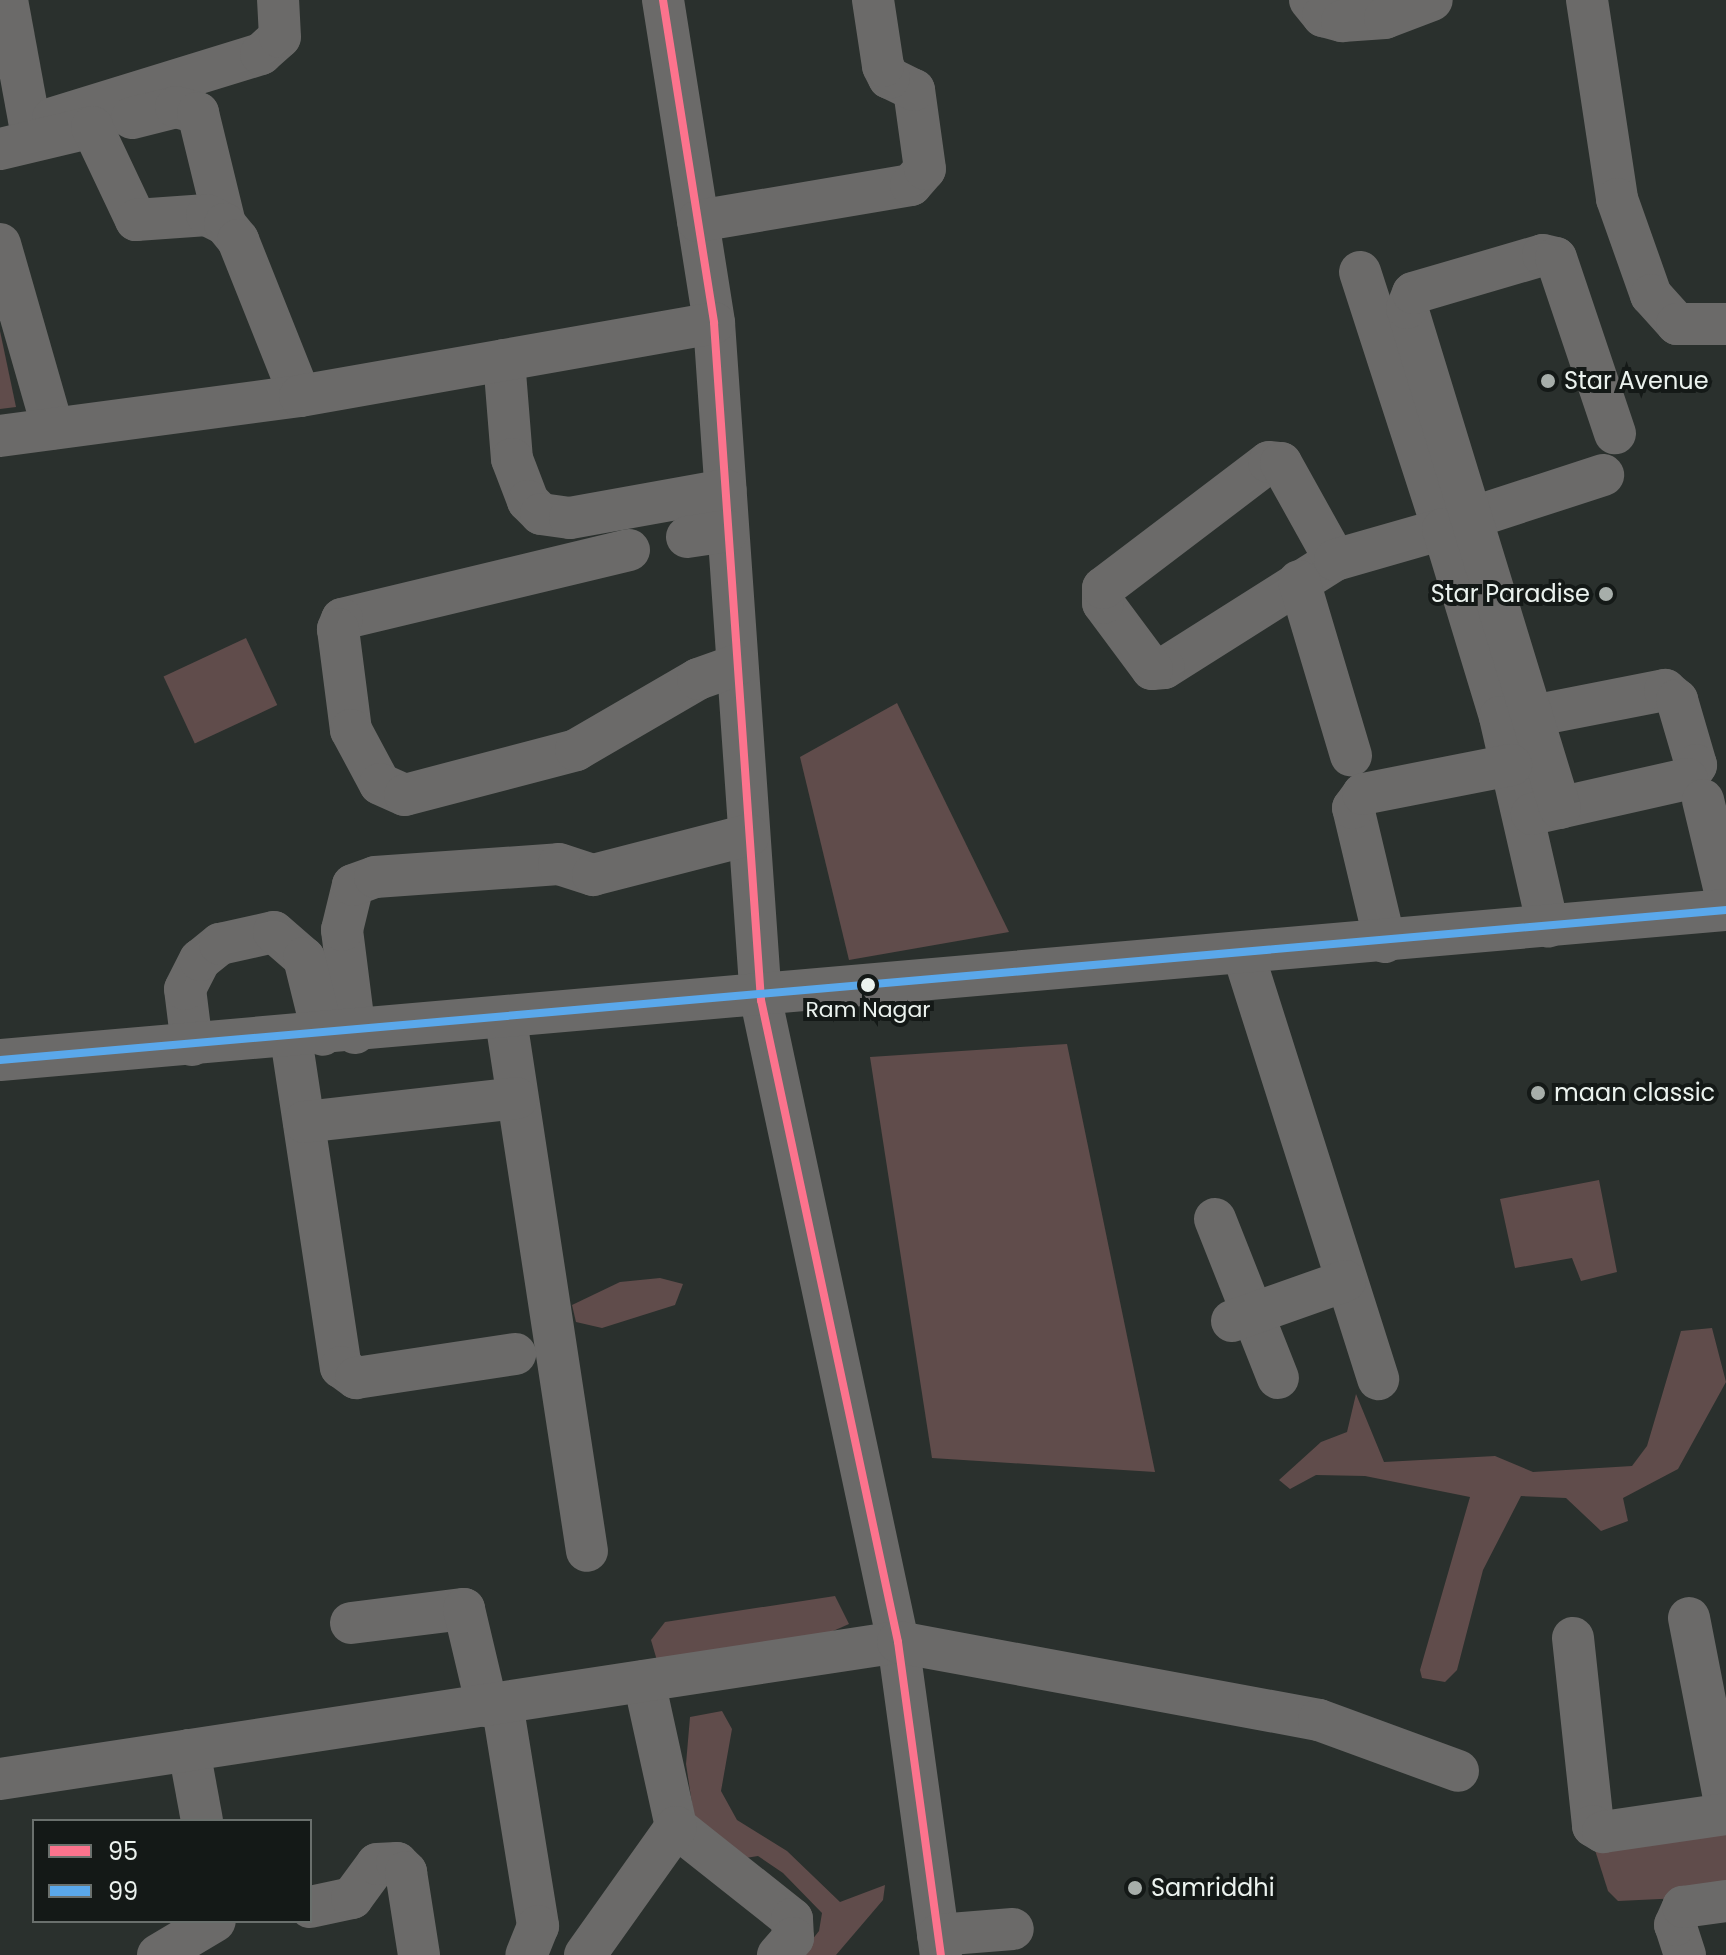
<!DOCTYPE html>
<html>
<head>
<meta charset="utf-8">
<style>
  body { margin:0 }
  #map { position:relative; width:1726px; height:1955px; overflow:hidden; background:#2a302d; font-family:Poppins,sans-serif }
  div>[style] { position:absolute }
  .green>* { inset:0; background:#604c4b; transform-origin:0 0 }
  .minor>* { height:42px; margin:-21px; padding:0 21px; transform-origin:21px; border-radius:21px; background:#6b6a69 }
  .bus-1>* { height:8px; margin:-4px; padding:0 4px; transform-origin:4px; border-radius:4px; background:#fc738d }
  .bus-2>* { height:8px; margin:-4px; padding:0 4px; transform-origin:4px; border-radius:4px; background:#5aa8eb }
  .dots>* { width:22px; height:22px; translate:-50% -50%; box-sizing:border-box; border:4px solid #141917; border-radius:50% }
  span { translate:-50% -50%; white-space:nowrap; text-align:center; line-height:1.15; -webkit-text-stroke:8px #141917; paint-order:stroke }
  .bus-label { font-size:22px; color:#ebf2ee }
  .poi-label { font-size:24px; color:#ebf2ee }
  .left { translate:0 -50%; text-align:left }
  .right { translate:-100% -50%; text-align:right }
  .legend { position:absolute; left:32px; top:1819px; width:280px; height:104px; box-sizing:border-box; background:#141917; border:2px solid #6a706d; margin:0; padding:10px 14px; list-style:none; font-size:24px; color:#ebf2ee }
  .legend li { display:flex; align-items:center; gap:16px; height:40px }
  .legend b { width:40px; border:2px solid #6a706d }
</style>
</head>
<body>
<div id="map">
  <div class="green">
    <i style="clip-path:polygon(0 331px,16px 407px,0 409px)"></i>
    <i style="left:246px;top:638px;width:74px;height:91px;rotate:65deg"></i>
    <i style="clip-path:polygon(897px 703px,1009px 932px,849px 960px,800px 757px)"></i>
    <i style="clip-path:polygon(1067px 1044px,1155px 1472px,932px 1458px,870px 1057px)"></i>
    <i style="clip-path:polygon(1599px 1180px,1617px 1272px,1581px 1281px,1572px 1258px,1515px 1268px,1500px 1199px)"></i>
    <i style="clip-path:polygon(660px 1278px,683px 1284px,675px 1305px,602px 1328px,576px 1322px,572px 1305px,620px 1282px)"></i>
    <i style="clip-path:polygon(1712px 1328px,1726px 1382px,1678px 1469px,1623px 1498px,1628px 1521px,1601px 1531px,1566px 1498px,1521px 1496px,1483px 1570px,1457px 1670px,1445px 1682px,1422px 1678px,1420px 1670px,1470px 1497px,1365px 1476px,1316px 1475px,1290px 1489px,1279px 1480px,1321px 1442px,1347px 1432px,1356px 1394px,1384px 1462px,1495px 1456px,1533px 1472px,1632px 1466px,1647px 1446px,1681px 1331px)"></i>
    <i style="clip-path:polygon(835px 1596px,849px 1624px,824px 1635px,658px 1664px,651px 1640px,665px 1622px)"></i>
    <i style="clip-path:polygon(722px 1711px,732px 1729px,721px 1791px,737px 1820px,787px 1851px,840px 1902px,885px 1885px,883px 1900px,836px 1955px,800px 1955px,819px 1931px,822px 1913px,783px 1873px,758px 1856px,733px 1860px,698px 1843px,686px 1764px,690px 1717px)"></i>
    <i style="clip-path:polygon(1726px 1824px,1726px 1885px,1681px 1898px,1618px 1901px,1608px 1891px,1595px 1850px)"></i>
  </div>
  <div class="minor">
    <i style="left:7px;top:0;width:127px;rotate:79.6deg"></i>
    <i style="left:663px;top:0;width:327px;rotate:81deg"></i>
    <i style="left:714px;top:323px;width:679px;rotate:86.03deg"></i>
    <i style="left:761px;top:1000px;width:656px;rotate:77.95deg"></i>
    <i style="left:898px;top:1642px;width:316px;rotate:82.2deg"></i>
    <i style="left:1310px;top:0;width:21px;rotate:51deg"></i>
    <i style="left:1323px;top:16px;width:20px;rotate:15deg"></i>
    <i style="left:1342px;top:21px;width:43px;rotate:-4deg"></i>
    <i style="left:1385px;top:18px;width:50px;rotate:-21deg"></i>
    <i style="left:1587px;top:0;width:201px;rotate:81.4deg"></i>
    <i style="left:1617px;top:199px;width:102px;rotate:70.5deg"></i>
    <i style="left:1651px;top:295px;width:39px;rotate:48deg"></i>
    <i style="left:1677px;top:324px;width:49px"></i>
    <i style="left:53px;top:118px;width:218px;rotate:-17.1deg"></i>
    <i style="left:261px;top:54px;width:25px;rotate:-42deg"></i>
    <i style="left:280px;top:37px;width:37px;rotate:-93deg"></i>
    <i style="left:132px;top:118px;width:45px;rotate:-14deg"></i>
    <i style="left:176px;top:107px;width:23px;rotate:15deg"></i>
    <i style="left:198px;top:113px;width:114px;rotate:76.3deg"></i>
    <i style="left:0;top:149px;width:95px;rotate:-13.4deg"></i>
    <i style="left:92px;top:127px;width:103px;rotate:64.7deg"></i>
    <i style="left:136px;top:220px;width:71px;rotate:-4deg"></i>
    <i style="left:207px;top:215px;width:20px;rotate:27deg"></i>
    <i style="left:225px;top:224px;width:21px;rotate:51deg"></i>
    <i style="left:238px;top:240px;width:168px;rotate:68.3deg"></i>
    <i style="left:698px;top:221px;width:216px;rotate:-9.6deg"></i>
    <i style="left:911px;top:185px;width:21px;rotate:-49deg"></i>
    <i style="left:925px;top:169px;width:80px;rotate:-97.9deg"></i>
    <i style="left:914px;top:90px;width:28px;rotate:-154deg"></i>
    <i style="left:889px;top:78px;width:13px;rotate:-117deg"></i>
    <i style="left:883px;top:66px;width:67px;rotate:-98.6deg"></i>
    <i style="left:0;top:244px;width:192px;rotate:74deg"></i>
    <i style="left:1360px;top:272px;width:270px;rotate:72.1deg"></i>
    <i style="left:504px;top:360px;width:99px;rotate:85.4deg"></i>
    <i style="left:512px;top:459px;width:45px;rotate:69.1deg"></i>
    <i style="left:528px;top:501px;width:18px;rotate:45deg"></i>
    <i style="left:541px;top:514px;width:29px;rotate:8deg"></i>
    <i style="left:570px;top:518px;width:158px;rotate:-10.2deg"></i>
    <i style="left:0;top:436px;width:303px;rotate:-7.6deg"></i>
    <i style="left:300px;top:396px;width:420px;rotate:-10deg"></i>
    <i style="left:1471px;top:518px;width:139px;rotate:-18deg"></i>
    <i style="left:687px;top:537px;width:41px;rotate:-8.3deg"></i>
    <i style="left:629px;top:550px;width:295px;rotate:166.5deg"></i>
    <i style="left:342px;top:619px;width:11px;rotate:112deg"></i>
    <i style="left:338px;top:629px;width:102px;rotate:82.7deg"></i>
    <i style="left:351px;top:730px;width:61px;rotate:61.8deg"></i>
    <i style="left:380px;top:784px;width:27px;rotate:24deg"></i>
    <i style="left:405px;top:795px;width:177px;rotate:-14.7deg"></i>
    <i style="left:576px;top:750px;width:141px;rotate:-30.2deg"></i>
    <i style="left:698px;top:679px;width:41px;rotate:-19.7deg"></i>
    <i style="left:1335px;top:560px;width:202px;rotate:147.7deg"></i>
    <i style="left:1164px;top:668px;width:12px;rotate:175deg"></i>
    <i style="left:1152px;top:669px;width:82px;rotate:-126.6deg"></i>
    <i style="left:1103px;top:603px;width:15px;rotate:-90deg"></i>
    <i style="left:1103px;top:588px;width:208px;rotate:-37.2deg"></i>
    <i style="left:1269px;top:462px;width:12px;rotate:5deg"></i>
    <i style="left:1281px;top:463px;width:111px;rotate:60.9deg"></i>
    <i style="left:1335px;top:560px;width:112px;rotate:-16deg"></i>
    <i style="left:1443px;top:529px;width:196px;rotate:73.1deg"></i>
    <i style="left:1500px;top:717px;width:215px;rotate:77.1deg"></i>
    <i style="left:1299px;top:581px;width:182px;rotate:73.4deg"></i>
    <i style="left:1532px;top:716px;width:136px;rotate:-11.1deg"></i>
    <i style="left:1665px;top:690px;width:16px;rotate:40deg"></i>
    <i style="left:1677px;top:700px;width:68px;rotate:73.7deg"></i>
    <i style="left:1696px;top:765px;width:17px;rotate:123deg"></i>
    <i style="left:1687px;top:779px;width:159px;rotate:167.3deg"></i>
    <i style="left:1703px;top:800px;width:99px;rotate:76.5deg"></i>
    <i style="left:1560px;top:808px;width:523px;rotate:-107.01deg"></i>
    <i style="left:1407px;top:308px;width:16px;rotate:-68deg"></i>
    <i style="left:1413px;top:293px;width:135px;rotate:-16.3deg"></i>
    <i style="left:1543px;top:255px;width:13px;rotate:13deg"></i>
    <i style="left:1556px;top:258px;width:185px;rotate:71.4deg"></i>
    <i style="left:1385px;top:942px;width:138px;rotate:-103.4deg"></i>
    <i style="left:1353px;top:808px;width:17px;rotate:-54deg"></i>
    <i style="left:1363px;top:794px;width:151px;rotate:-11.1deg"></i>
    <i style="left:1244px;top:956px;width:444px;rotate:72.4deg"></i>
    <i style="left:506px;top:1020px;width:537px;rotate:81.33deg"></i>
    <i style="left:355px;top:1033px;width:104px;rotate:-97.2deg"></i>
    <i style="left:342px;top:930px;width:46px;rotate:-76.3deg"></i>
    <i style="left:353px;top:885px;width:23px;rotate:-20deg"></i>
    <i style="left:375px;top:877px;width:184px;rotate:-4deg"></i>
    <i style="left:559px;top:864px;width:36px;rotate:18deg"></i>
    <i style="left:593px;top:875px;width:161px;rotate:-14.4deg"></i>
    <i style="left:291px;top:1038px;width:333px;rotate:81.4deg"></i>
    <i style="left:341px;top:1367px;width:19px;rotate:36deg"></i>
    <i style="left:356px;top:1378px;width:161px;rotate:-8.6deg"></i>
    <i style="left:192px;top:1045px;width:56px;rotate:-97.1deg"></i>
    <i style="left:185px;top:989px;width:33px;rotate:-63deg"></i>
    <i style="left:200px;top:960px;width:26px;rotate:-39deg"></i>
    <i style="left:220px;top:944px;width:55px;rotate:-12.5deg"></i>
    <i style="left:274px;top:932px;width:40px;rotate:41deg"></i>
    <i style="left:304px;top:958px;width:79px;rotate:76.1deg"></i>
    <i style="left:0;top:1060px;width:1733px;rotate:-4.97deg"></i>
    <i style="left:304px;top:1122px;width:214px;rotate:-6.4deg"></i>
    <i style="left:1215px;top:1219px;width:171px;rotate:68.4deg"></i>
    <i style="left:1232px;top:1321px;width:120px;rotate:-19.5deg"></i>
    <i style="left:1689px;top:1618px;width:195px;rotate:79deg"></i>
    <i style="left:351px;top:1623px;width:114px;rotate:-7.1deg"></i>
    <i style="left:464px;top:1609px;width:100px;rotate:76.7deg"></i>
    <i style="left:1573px;top:1638px;width:189px;rotate:83.9deg"></i>
    <i style="left:1593px;top:1826px;width:12px;rotate:31deg"></i>
    <i style="left:1603px;top:1832px;width:124px;rotate:-8.3deg"></i>
    <i style="left:644px;top:1681px;width:149px;rotate:77.6deg"></i>
    <i style="left:676px;top:1827px;width:148px;rotate:38.4deg"></i>
    <i style="left:792px;top:1919px;width:19px;rotate:87deg"></i>
    <i style="left:793px;top:1938px;width:23px;rotate:131deg"></i>
    <i style="left:502px;top:1703px;width:226px;rotate:80.8deg"></i>
    <i style="left:538px;top:1926px;width:31px;rotate:112deg"></i>
    <i style="left:189px;top:1750px;width:72px;rotate:79.6deg"></i>
    <i style="left:0;top:1779px;width:908px;rotate:-8.67deg"></i>
    <i style="left:898px;top:1642px;width:428px;rotate:10.5deg"></i>
    <i style="left:1319px;top:1720px;width:148px;rotate:20.1deg"></i>
    <i style="left:310px;top:1907px;width:43px;rotate:-12.1deg"></i>
    <i style="left:352px;top:1898px;width:42px;rotate:-53.7deg"></i>
    <i style="left:377px;top:1864px;width:20px;rotate:-3deg"></i>
    <i style="left:397px;top:1863px;width:13px;rotate:45deg"></i>
    <i style="left:406px;top:1872px;width:84px;rotate:81.1deg"></i>
    <i style="left:938px;top:1935px;width:75px;rotate:-4.6deg"></i>
    <i style="left:158px;top:1955px;width:66px;rotate:-30.8deg"></i>
    <i style="left:585px;top:1955px;width:157px;rotate:-54.6deg"></i>
    <i style="left:1685px;top:1955px;width:32px;rotate:-108deg"></i>
    <i style="left:1675px;top:1925px;width:20px;rotate:-66deg"></i>
    <i style="left:1683px;top:1907px;width:43px;rotate:-7.9deg"></i>
  </div>
  <div class="bus-1">
    <i style="left:663px;top:0;width:327px;rotate:81deg"></i>
    <i style="left:714px;top:323px;width:679px;rotate:86.03deg"></i>
    <i style="left:761px;top:1000px;width:656px;rotate:77.95deg"></i>
    <i style="left:898px;top:1642px;width:316px;rotate:82.2deg"></i>
  </div>
  <div class="bus-2">
    <i style="left:0;top:1060px;width:1733px;rotate:-4.97deg"></i>
  </div>
  <div class="dots">
    <i style="left:1548px;top:381px;background:#a7aeaa"></i>
    <i style="left:1606px;top:594px;background:#a7aeaa"></i>
    <i style="left:868px;top:985px;background:#ebf2ee"></i>
    <i style="left:1538px;top:1093px;background:#a7aeaa"></i>
    <i style="left:1135px;top:1888px;background:#a7aeaa"></i>
  </div>
  <div class="bus-label">
    <span style="left:868px;top:1010px">Ram Nagar</span>
  </div>
  <div class="poi-label">
    <span class="left" style="left:1564px;top:381px">Star Avenue</span>
    <span class="right" style="left:1590px;top:594px">Star Paradise</span>
    <span class="left" style="left:1554px;top:1093px">maan classic</span>
    <span class="left" style="left:1151px;top:1888px">Samriddhi</span>
  </div>
  <ul class="legend">
  <li><b style="height:10px;background:#fc738d"></b>95</li>
  <li><b style="height:10px;background:#5aa8eb"></b>99</li>
  </ul>
</div>
</body>
</html>
